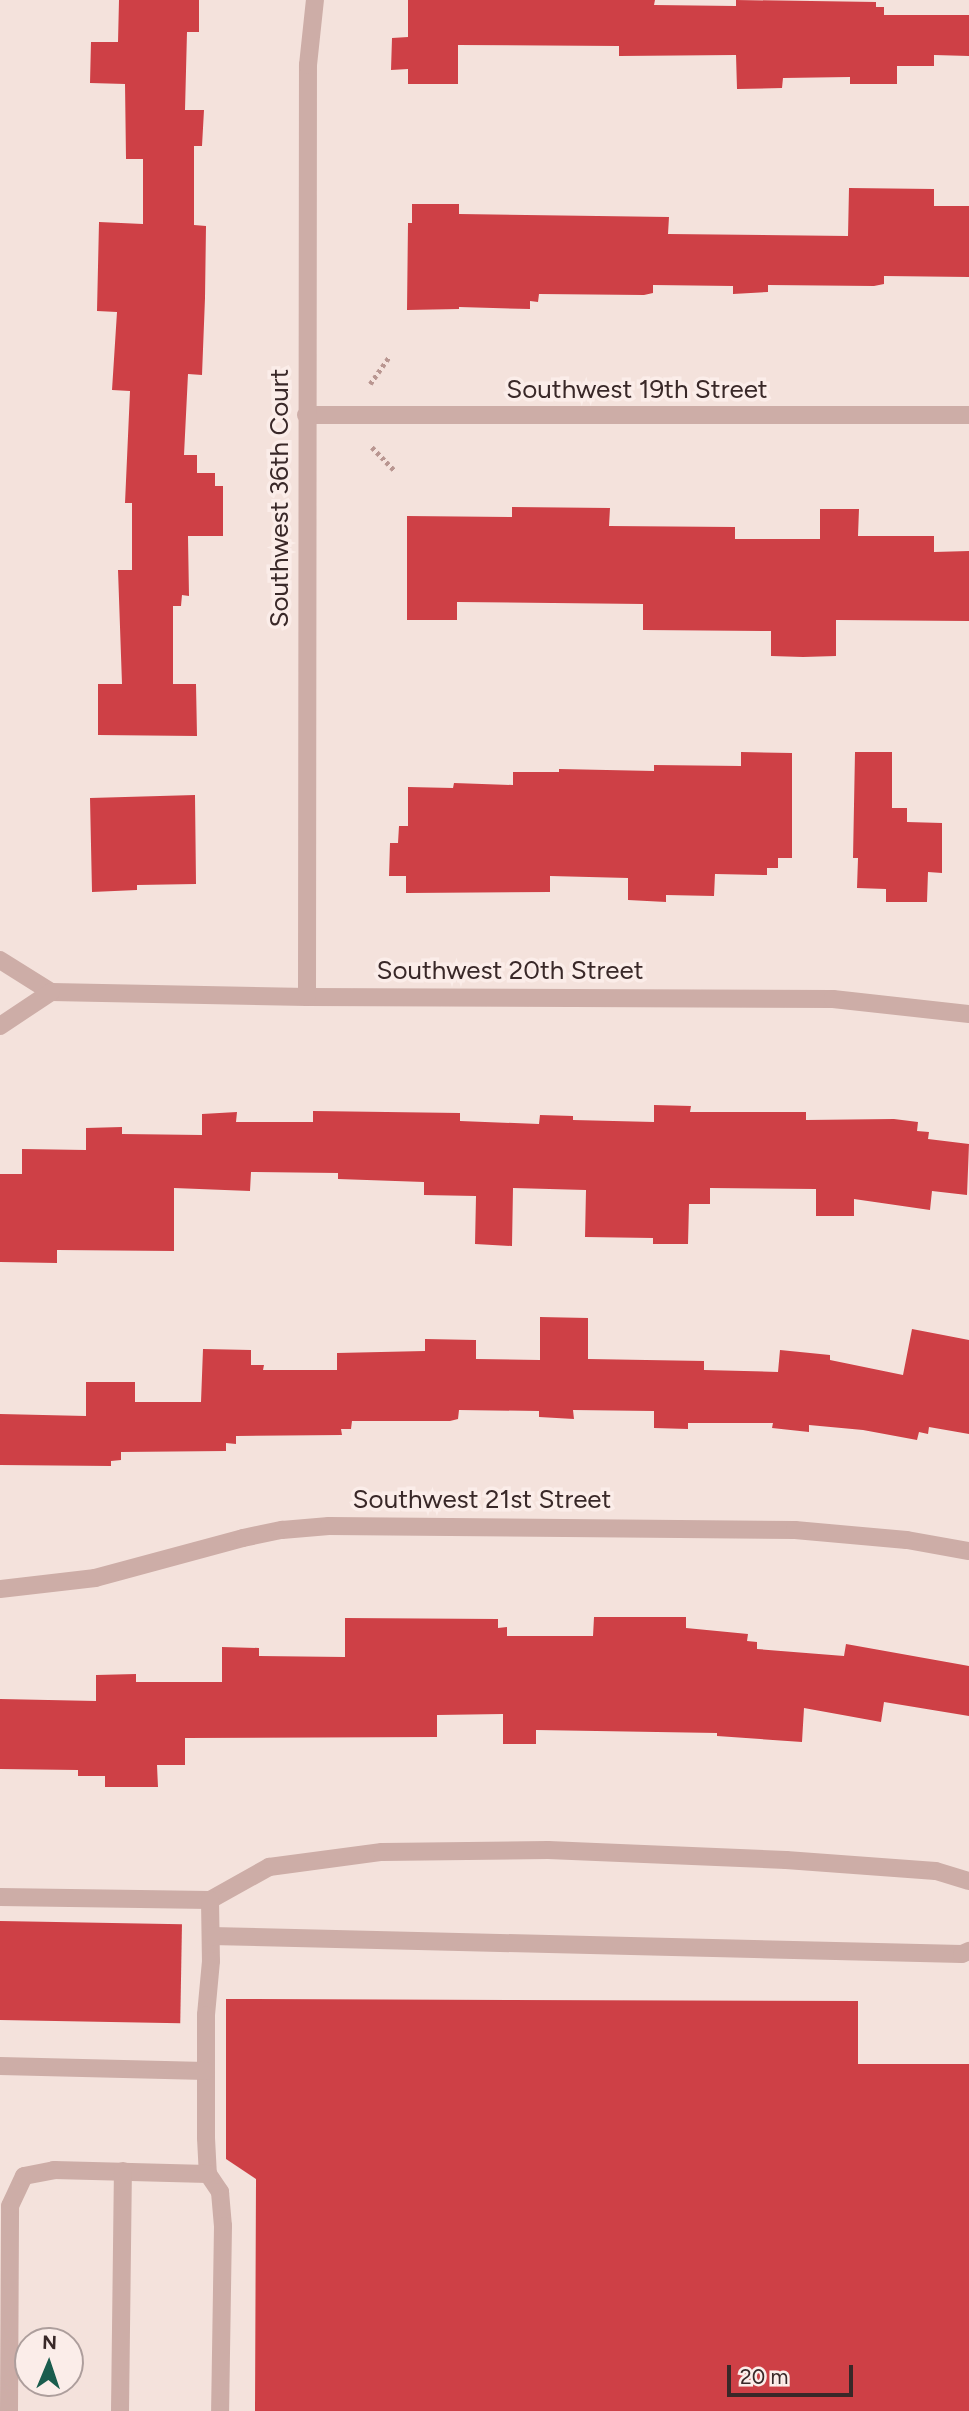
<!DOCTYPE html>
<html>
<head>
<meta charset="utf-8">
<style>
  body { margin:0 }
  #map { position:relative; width:969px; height:2411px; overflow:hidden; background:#f4e2dc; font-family:Figtree,sans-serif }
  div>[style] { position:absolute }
  .building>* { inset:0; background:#ce4046; transform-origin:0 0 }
  .path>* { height:4.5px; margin-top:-2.25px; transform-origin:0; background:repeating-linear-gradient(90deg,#b99691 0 3.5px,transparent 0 7px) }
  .lane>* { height:18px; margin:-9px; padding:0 9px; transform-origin:9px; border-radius:9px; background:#cdada7 }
  .street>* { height:18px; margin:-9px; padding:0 9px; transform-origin:9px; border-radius:9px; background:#cdada7 }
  span { translate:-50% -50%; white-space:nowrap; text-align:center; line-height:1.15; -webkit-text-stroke:7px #fbede9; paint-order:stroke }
  .street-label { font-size:26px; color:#392828 }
  .north { position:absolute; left:14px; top:2327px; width:70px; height:70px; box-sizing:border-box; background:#fbede9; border:2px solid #ad9e9c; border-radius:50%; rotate:2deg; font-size:19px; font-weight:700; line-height:28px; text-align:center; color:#392828 }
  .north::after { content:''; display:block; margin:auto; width:24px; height:32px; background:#1a5d4e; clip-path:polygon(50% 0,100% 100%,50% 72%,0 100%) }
  .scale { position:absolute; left:727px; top:2365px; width:126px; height:32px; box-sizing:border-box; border:4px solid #392828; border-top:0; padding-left:9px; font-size:21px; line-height:24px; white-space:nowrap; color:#392828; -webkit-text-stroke:5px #fbede9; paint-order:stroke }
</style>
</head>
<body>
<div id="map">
  <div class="building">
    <i style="clip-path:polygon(119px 0,199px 0,199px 32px,187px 32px,185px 110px,204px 110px,202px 146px,194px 146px,194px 225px,206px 226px,205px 298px,202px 375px,188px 374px,184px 455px,197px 455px,197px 473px,215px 473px,215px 486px,223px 486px,223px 536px,188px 536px,189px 596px,182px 595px,181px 606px,173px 606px,173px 684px,196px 684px,197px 736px,98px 735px,98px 684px,122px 684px,118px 570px,132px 570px,132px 503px,125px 503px,130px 391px,112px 390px,117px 312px,97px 311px,99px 222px,143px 224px,143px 159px,126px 159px,125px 84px,90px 83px,91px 42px,118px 42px)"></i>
    <i style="clip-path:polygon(408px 0,655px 0,654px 5px,736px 6px,736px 0,876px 2px,876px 7px,884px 7px,884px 15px,969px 15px,969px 56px,934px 55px,934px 66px,897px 66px,897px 84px,850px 84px,850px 77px,783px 78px,782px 88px,737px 89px,736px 55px,619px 56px,619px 46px,458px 45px,458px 84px,408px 84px,408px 69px,391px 70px,392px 38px,408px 37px)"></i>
    <i style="clip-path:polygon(849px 188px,934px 189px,934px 206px,969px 206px,969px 277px,884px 276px,884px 284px,874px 286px,768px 285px,768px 292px,733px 294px,733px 286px,653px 285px,653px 293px,644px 295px,539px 294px,538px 302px,530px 301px,530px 309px,459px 307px,459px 309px,407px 310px,408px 223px,412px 223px,412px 204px,459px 204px,459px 214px,669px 217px,668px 234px,848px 236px)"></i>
    <i style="clip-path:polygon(512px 507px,610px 508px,609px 526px,735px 527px,735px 539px,820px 539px,820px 509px,859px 509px,858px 536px,934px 536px,934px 552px,969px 551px,969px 621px,836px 620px,836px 656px,803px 657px,771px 656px,771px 631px,643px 630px,643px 604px,457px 602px,457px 620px,407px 620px,407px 516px,512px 517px)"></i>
    <i style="clip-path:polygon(741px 752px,792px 753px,792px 858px,778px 858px,778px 868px,767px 868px,767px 875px,715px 874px,714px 896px,666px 895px,666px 902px,628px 900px,628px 878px,550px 876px,550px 892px,406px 893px,406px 876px,389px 876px,390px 843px,398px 843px,399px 826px,408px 826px,408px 787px,453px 788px,454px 783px,513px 785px,513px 772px,559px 772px,559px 769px,654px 771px,654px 765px,741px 766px)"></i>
    <i style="clip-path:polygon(855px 752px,892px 752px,892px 808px,907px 808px,907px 822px,942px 823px,942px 873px,928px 872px,927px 902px,886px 902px,886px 889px,857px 888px,858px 858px,853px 858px)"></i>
    <i style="clip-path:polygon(195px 795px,196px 884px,137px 885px,137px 890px,92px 892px,90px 798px)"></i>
    <i style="clip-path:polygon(654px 1105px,691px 1106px,690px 1112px,806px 1112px,806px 1120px,894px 1119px,918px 1122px,917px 1131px,929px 1132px,928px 1139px,969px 1144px,967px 1195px,932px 1191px,930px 1210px,854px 1199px,854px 1216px,816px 1216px,816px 1189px,710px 1188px,710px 1204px,689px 1204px,688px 1244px,653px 1244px,653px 1238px,585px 1237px,586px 1190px,513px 1188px,512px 1246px,475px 1244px,476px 1196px,424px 1195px,424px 1182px,338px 1179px,338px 1173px,251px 1172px,250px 1191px,174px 1188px,174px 1251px,57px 1250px,57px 1263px,0 1262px,0 1174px,22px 1174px,22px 1149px,86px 1150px,86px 1128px,122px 1127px,122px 1134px,202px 1135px,202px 1114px,237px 1112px,236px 1122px,313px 1122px,313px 1111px,460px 1113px,460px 1121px,539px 1124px,540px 1115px,573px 1116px,573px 1120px,654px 1122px)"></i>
    <i style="clip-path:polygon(540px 1317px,588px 1318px,588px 1359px,704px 1361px,704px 1370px,778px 1372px,780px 1350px,830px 1355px,830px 1360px,903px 1375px,912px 1329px,969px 1340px,969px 1434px,929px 1427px,928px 1434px,919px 1432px,917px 1440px,863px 1430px,809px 1425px,809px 1432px,772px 1428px,773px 1423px,688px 1423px,688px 1429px,654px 1428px,654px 1411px,573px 1410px,574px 1419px,539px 1417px,539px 1411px,459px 1410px,458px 1419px,450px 1421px,352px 1421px,351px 1429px,341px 1429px,342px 1435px,236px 1436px,236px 1444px,226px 1443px,226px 1451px,121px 1452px,121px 1460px,111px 1461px,111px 1466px,0 1465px,0 1414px,86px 1416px,86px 1382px,135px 1382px,135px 1402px,201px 1402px,203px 1349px,251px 1350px,251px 1365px,264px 1365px,263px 1370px,337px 1370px,337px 1353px,425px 1351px,425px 1339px,476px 1340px,476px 1359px,540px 1360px)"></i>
    <i style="clip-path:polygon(594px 1617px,686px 1617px,686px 1628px,748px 1634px,747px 1641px,757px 1642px,757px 1649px,844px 1656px,846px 1644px,969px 1666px,969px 1716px,884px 1702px,881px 1722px,804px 1708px,802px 1742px,717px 1736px,717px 1733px,536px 1730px,536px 1744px,503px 1744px,503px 1714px,437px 1715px,437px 1737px,185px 1738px,185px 1765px,157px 1765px,158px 1787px,105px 1787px,105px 1776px,78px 1776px,78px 1770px,0 1769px,0 1699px,96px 1701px,96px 1675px,136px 1674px,136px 1682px,222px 1682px,222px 1647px,259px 1648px,259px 1656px,345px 1657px,345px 1618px,498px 1619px,498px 1628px,507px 1627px,507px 1636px,593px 1636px)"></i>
    <i style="left:0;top:1921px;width:182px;height:99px;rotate:1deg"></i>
    <i style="clip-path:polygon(226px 1999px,858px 2001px,858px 2064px,969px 2064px,969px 2411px,255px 2411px,256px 2179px,226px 2159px)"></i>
  </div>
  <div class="path">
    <i style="left:370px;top:384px;width:33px;rotate:-55deg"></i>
    <i style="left:372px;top:447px;width:33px;rotate:46deg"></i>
  </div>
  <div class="lane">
    <i style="left:0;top:1897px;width:210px;rotate:0.8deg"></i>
    <i style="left:210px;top:1900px;width:68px;rotate:-29.2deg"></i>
    <i style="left:269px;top:1867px;width:114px;rotate:-7.6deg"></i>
    <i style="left:382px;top:1852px;width:166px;rotate:-0.7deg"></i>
    <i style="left:548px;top:1850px;width:238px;rotate:2.4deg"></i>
    <i style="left:786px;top:1860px;width:150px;rotate:4.2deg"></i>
    <i style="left:936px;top:1871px;width:34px;rotate:17deg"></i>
    <i style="left:210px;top:1900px;width:61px;rotate:89.1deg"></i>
    <i style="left:211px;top:1961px;width:54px;rotate:95.3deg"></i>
    <i style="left:206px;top:2015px;width:123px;rotate:90deg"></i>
    <i style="left:206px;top:2138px;width:36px;rotate:87deg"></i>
    <i style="left:208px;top:2174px;width:22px;rotate:56deg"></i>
    <i style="left:220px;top:2192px;width:34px;rotate:85deg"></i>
    <i style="left:223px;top:2226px;width:185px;rotate:90.9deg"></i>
    <i style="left:211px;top:1936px;width:751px;rotate:1.37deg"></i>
    <i style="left:962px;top:1954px;width:8px;rotate:-23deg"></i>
    <i style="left:0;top:2066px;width:206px;rotate:1.4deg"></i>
    <i style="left:9px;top:2411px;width:205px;rotate:-89.7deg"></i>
    <i style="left:10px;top:2206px;width:33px;rotate:-65deg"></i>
    <i style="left:24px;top:2176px;width:31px;rotate:-11deg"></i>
    <i style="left:54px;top:2170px;width:154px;rotate:1.5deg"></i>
    <i style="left:120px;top:2411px;width:240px;rotate:-89.3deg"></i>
  </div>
  <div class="street">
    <i style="left:306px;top:415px;width:663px"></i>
    <i style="left:0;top:960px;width:60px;rotate:32.1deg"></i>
    <i style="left:51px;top:992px;width:256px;rotate:1.1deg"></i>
    <i style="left:307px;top:997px;width:526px;rotate:0.22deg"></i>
    <i style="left:833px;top:999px;width:137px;rotate:6.3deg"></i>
    <i style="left:307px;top:997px;width:932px;rotate:-89.94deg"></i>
    <i style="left:308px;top:65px;width:65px;rotate:-83.9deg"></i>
    <i style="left:0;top:1026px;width:61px;rotate:-33.7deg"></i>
    <i style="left:0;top:1589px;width:96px;rotate:-6.6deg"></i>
    <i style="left:95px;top:1578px;width:153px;rotate:-15.1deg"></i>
    <i style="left:243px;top:1538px;width:40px;rotate:-12deg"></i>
    <i style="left:282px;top:1530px;width:47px;rotate:-4.9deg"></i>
    <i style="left:329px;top:1526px;width:466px;rotate:0.5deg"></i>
    <i style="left:795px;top:1530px;width:112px;rotate:5.1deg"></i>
    <i style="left:907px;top:1540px;width:63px;rotate:10.1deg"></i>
  </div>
  <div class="street-label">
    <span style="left:637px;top:390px">Southwest 19th Street</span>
    <span style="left:280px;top:498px;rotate:-90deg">Southwest 36th Court</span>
    <span style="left:510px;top:971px">Southwest 20th Street</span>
    <span style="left:482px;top:1500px">Southwest 21st Street</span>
  </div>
  <div class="north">N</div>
  <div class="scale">20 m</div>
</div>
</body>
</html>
